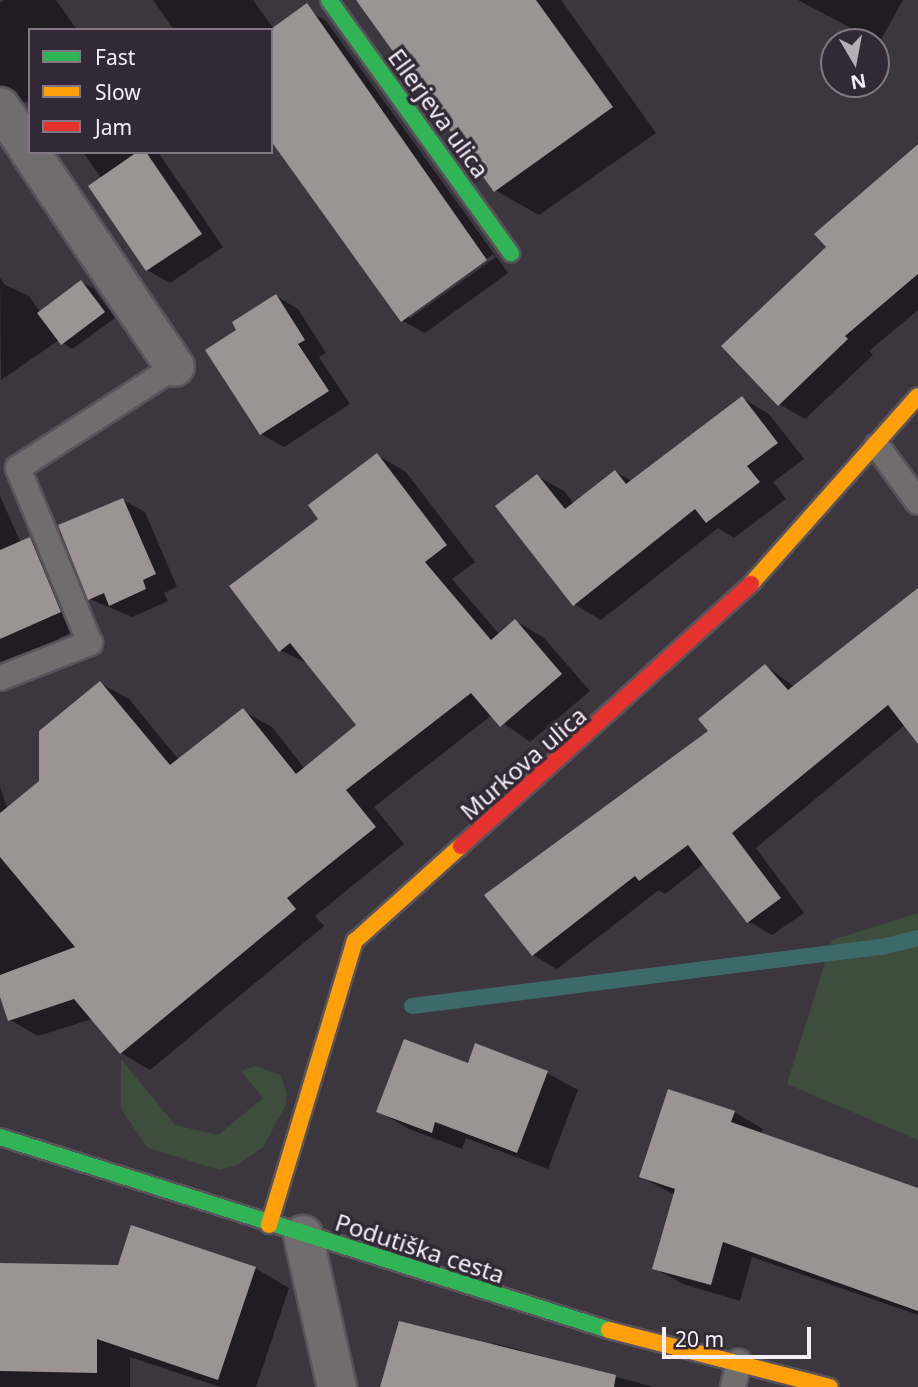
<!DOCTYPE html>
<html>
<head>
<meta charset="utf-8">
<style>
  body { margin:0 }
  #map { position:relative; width:918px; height:1387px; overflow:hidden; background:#3c363e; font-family:"Noto Sans",sans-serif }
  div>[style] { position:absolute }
  .green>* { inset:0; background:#3d4e3d }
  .shadow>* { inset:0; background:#0007 }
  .stream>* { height:16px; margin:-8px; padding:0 8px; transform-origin:8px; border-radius:8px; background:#3e696a }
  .building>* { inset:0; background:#9c9394; transform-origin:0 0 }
  .roads { filter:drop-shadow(2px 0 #59545b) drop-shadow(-2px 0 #59545b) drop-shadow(0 2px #59545b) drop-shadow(0 -2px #59545b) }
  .lane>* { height:24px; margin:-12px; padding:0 12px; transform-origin:12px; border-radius:12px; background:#6f6d6e }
  .street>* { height:38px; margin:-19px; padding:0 19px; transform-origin:19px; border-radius:19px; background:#6f6d6e }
  .fast>* { height:16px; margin:-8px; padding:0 8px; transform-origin:8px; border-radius:8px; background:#30b455 }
  .slow>* { height:16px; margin:-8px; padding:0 8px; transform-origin:8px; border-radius:8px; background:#ff9f0a }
  .jam>* { height:16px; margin:-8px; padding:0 8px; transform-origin:8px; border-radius:8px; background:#e5322d }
  span { translate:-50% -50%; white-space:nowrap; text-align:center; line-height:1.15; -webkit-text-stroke:7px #332936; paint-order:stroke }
  .street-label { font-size:24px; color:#f5eef7 }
  .legend { position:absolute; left:28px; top:28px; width:245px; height:126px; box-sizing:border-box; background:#332936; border:2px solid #817883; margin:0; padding:9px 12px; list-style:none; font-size:21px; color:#f5eef7 }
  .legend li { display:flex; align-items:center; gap:14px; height:35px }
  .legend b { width:35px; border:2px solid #817883 }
  .north { position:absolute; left:820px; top:28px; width:70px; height:70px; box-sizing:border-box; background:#332936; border:2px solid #817883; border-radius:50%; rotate:170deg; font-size:19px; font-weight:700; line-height:28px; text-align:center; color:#f5eef7 }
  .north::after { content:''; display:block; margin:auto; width:24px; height:32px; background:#b4aeb6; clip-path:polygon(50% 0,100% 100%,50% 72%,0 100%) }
  .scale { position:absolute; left:662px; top:1327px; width:149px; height:32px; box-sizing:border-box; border:4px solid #f5eef7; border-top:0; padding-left:9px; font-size:21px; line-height:24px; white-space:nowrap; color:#f5eef7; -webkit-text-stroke:5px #332936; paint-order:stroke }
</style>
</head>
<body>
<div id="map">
  <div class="green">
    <i style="clip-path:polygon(918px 913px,918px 1140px,787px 1084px,832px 940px)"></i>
    <i style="clip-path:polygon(121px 1059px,175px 1125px,218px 1135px,263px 1098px,241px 1071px,256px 1066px,280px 1075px,287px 1092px,286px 1105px,263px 1147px,237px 1165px,220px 1170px,148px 1148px,121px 1109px)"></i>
  </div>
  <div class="shadow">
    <i style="clip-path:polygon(4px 0,56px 0,77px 30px,30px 30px,30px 102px,9px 101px,0 121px,0 3px)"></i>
    <i style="clip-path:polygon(evenodd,153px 0,253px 0,274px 29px,304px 8px,326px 21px,508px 273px,425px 333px,403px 321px,271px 30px,174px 30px,153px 0,493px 254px,496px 257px,409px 319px,409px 314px,493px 254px)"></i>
    <i style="clip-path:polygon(358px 0,561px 0,656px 133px,539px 215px,495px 190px)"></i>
    <i style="clip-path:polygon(798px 0,903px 0,879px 43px)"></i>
    <i style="clip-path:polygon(918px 143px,918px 310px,869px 351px,873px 355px,805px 419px,779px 404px,828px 247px,817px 234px)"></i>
    <i style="clip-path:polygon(83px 152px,158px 152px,223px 247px,170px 283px,147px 270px,90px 187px,102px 179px)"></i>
    <i style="clip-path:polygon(0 278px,5px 285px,29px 296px,40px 312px,81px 282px,93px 288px,115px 318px,72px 349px,59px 340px,1px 380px)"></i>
    <i style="clip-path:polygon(276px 296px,298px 309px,326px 353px,319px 357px,350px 404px,284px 447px,261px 434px,239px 330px)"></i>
    <i style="clip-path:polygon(742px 398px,769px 414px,804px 459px,773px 482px,786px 499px,734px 538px,718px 528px,601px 620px,574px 604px,537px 476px,564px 491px,574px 504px,616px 472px,632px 481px)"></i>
    <i style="clip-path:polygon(377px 455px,406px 472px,475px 562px,452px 579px,500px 635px,516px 621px,544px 638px,590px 691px,530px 742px,492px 715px,374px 807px,404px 844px,315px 916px,324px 926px,150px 1070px,121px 1053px,92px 1019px,38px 1036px,10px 1020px,0 998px,0 787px,42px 906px,100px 683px,129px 699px,179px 760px,243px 711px,272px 727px,305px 769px,359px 726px,311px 665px,280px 650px,321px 519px)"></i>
    <i style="clip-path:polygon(0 496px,21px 543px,30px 539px,56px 554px,86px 626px,59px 638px,64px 652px,0 676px)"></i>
    <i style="clip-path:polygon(123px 500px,145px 512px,177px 587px,164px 593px,168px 601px,132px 617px,90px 599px)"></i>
    <i style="clip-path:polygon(918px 590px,918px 735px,905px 725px,756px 848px,804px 913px,772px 935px,748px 921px,704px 864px,665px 894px,659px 890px,557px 969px,533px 955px,766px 666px,795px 687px)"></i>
    <i style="clip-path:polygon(469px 1065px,547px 1073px,578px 1090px,548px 1169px,466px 1138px,462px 1149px,409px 1129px,378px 1111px)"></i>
    <i style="clip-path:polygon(734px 1112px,763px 1129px,761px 1135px,918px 1190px,918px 1315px,752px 1257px,740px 1301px,683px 1284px,654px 1268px,675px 1195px,641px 1177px)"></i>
    <i style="clip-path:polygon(0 1264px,255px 1268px,289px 1288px,256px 1387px,220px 1387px,130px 1357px,130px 1387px,0 1387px)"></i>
    <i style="clip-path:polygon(494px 1343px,653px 1387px,382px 1387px,492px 1349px)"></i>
  </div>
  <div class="stream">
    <i style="left:412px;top:1006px;width:474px;rotate:-7.2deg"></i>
    <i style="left:882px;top:947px;width:37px;rotate:-14deg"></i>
  </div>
  <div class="building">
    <i style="clip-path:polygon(356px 0,536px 0,613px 107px,494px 192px)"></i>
    <i style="clip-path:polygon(307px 3px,487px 260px,401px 322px,271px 141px,271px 29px)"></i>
    <i style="clip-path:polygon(918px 144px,918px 274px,845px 336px,848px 339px,778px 406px,721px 346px,826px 247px,814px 234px)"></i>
    <i style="clip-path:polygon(137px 152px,146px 152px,202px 234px,146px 271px,88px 186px)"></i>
    <i style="left:81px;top:280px;width:40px;height:55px;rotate:53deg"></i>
    <i style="clip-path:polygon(276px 294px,305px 340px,298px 344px,329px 391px,260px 435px,205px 350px,236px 330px,232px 322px)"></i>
    <i style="clip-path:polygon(742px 396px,778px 443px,747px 466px,760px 482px,706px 523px,695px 509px,573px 606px,495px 506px,537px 474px,565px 509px,615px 470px,626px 484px)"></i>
    <i style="clip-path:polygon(377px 453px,447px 545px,425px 562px,491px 640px,515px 619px,562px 674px,500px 727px,471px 693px,346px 790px,376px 827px,287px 898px,296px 909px,120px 1054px,74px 999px,8px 1021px,0 997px,0 975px,75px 947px,0 857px,0 813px,39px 781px,39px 731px,100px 681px,170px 765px,243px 708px,296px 774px,356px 725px,290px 643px,279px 652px,229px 586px,318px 519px,308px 505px)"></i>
    <i style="clip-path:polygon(123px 498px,156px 574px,143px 580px,146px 589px,109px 606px,104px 593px,88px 600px,58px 525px)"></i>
    <i style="clip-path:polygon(30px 537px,61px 612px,0 639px,0 550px)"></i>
    <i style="clip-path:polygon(918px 588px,918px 744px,888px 705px,732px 833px,781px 898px,747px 923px,688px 845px,639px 881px,635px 876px,532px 956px,484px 895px,708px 731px,698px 719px,765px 664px,788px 690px)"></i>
    <i style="clip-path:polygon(404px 1039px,468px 1063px,475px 1043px,548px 1071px,517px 1153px,435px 1122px,432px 1133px,376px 1112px)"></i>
    <i style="clip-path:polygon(668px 1089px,735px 1111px,731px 1122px,918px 1188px,918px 1311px,723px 1242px,711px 1285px,652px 1269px,675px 1189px,639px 1177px)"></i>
    <i style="clip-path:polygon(131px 1225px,256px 1267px,218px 1380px,97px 1339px,97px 1373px,0 1371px,0 1263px,118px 1265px)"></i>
    <i style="clip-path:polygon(399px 1321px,616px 1375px,614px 1387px,380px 1387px)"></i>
  </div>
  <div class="roads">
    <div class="lane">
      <i style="left:877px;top:446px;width:69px;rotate:53.8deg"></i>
      <i style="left:0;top:678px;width:97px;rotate:-21.3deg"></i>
      <i style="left:90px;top:643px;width:189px;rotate:-112.4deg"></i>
      <i style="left:18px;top:468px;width:187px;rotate:-32.8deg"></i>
      <i style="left:733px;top:1387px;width:26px;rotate:-77deg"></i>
    </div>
    <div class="street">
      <i style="left:0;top:107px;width:53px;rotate:55.7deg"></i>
      <i style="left:30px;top:152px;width:259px;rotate:56deg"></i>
      <i style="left:303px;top:1235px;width:156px;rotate:77.4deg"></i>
    </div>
    <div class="fast">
      <i style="left:329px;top:0;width:312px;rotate:54.3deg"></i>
      <i style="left:0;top:1137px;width:639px;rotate:17.58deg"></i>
    </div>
    <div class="slow">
      <i style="left:751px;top:584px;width:251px;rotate:-48.4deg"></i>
      <i style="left:269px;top:1225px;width:297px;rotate:-73.2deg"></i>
      <i style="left:355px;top:941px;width:142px;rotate:-41.9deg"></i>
      <i style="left:609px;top:1330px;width:228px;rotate:14.5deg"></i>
    </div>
    <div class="jam">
      <i style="left:461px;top:846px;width:391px;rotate:-42.1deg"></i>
    </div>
  </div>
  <div class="street-label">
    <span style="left:439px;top:113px;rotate:54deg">Ellerjeva ulica</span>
    <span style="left:523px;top:763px;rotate:-41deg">Murkova ulica</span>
    <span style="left:420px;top:1248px;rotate:18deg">Podutiška cesta</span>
  </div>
  <ul class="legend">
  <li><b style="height:9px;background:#30b455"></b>Fast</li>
  <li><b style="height:9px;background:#ff9f0a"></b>Slow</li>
  <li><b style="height:9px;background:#e5322d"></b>Jam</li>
  </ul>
  <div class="north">N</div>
  <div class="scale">20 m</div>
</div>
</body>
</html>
